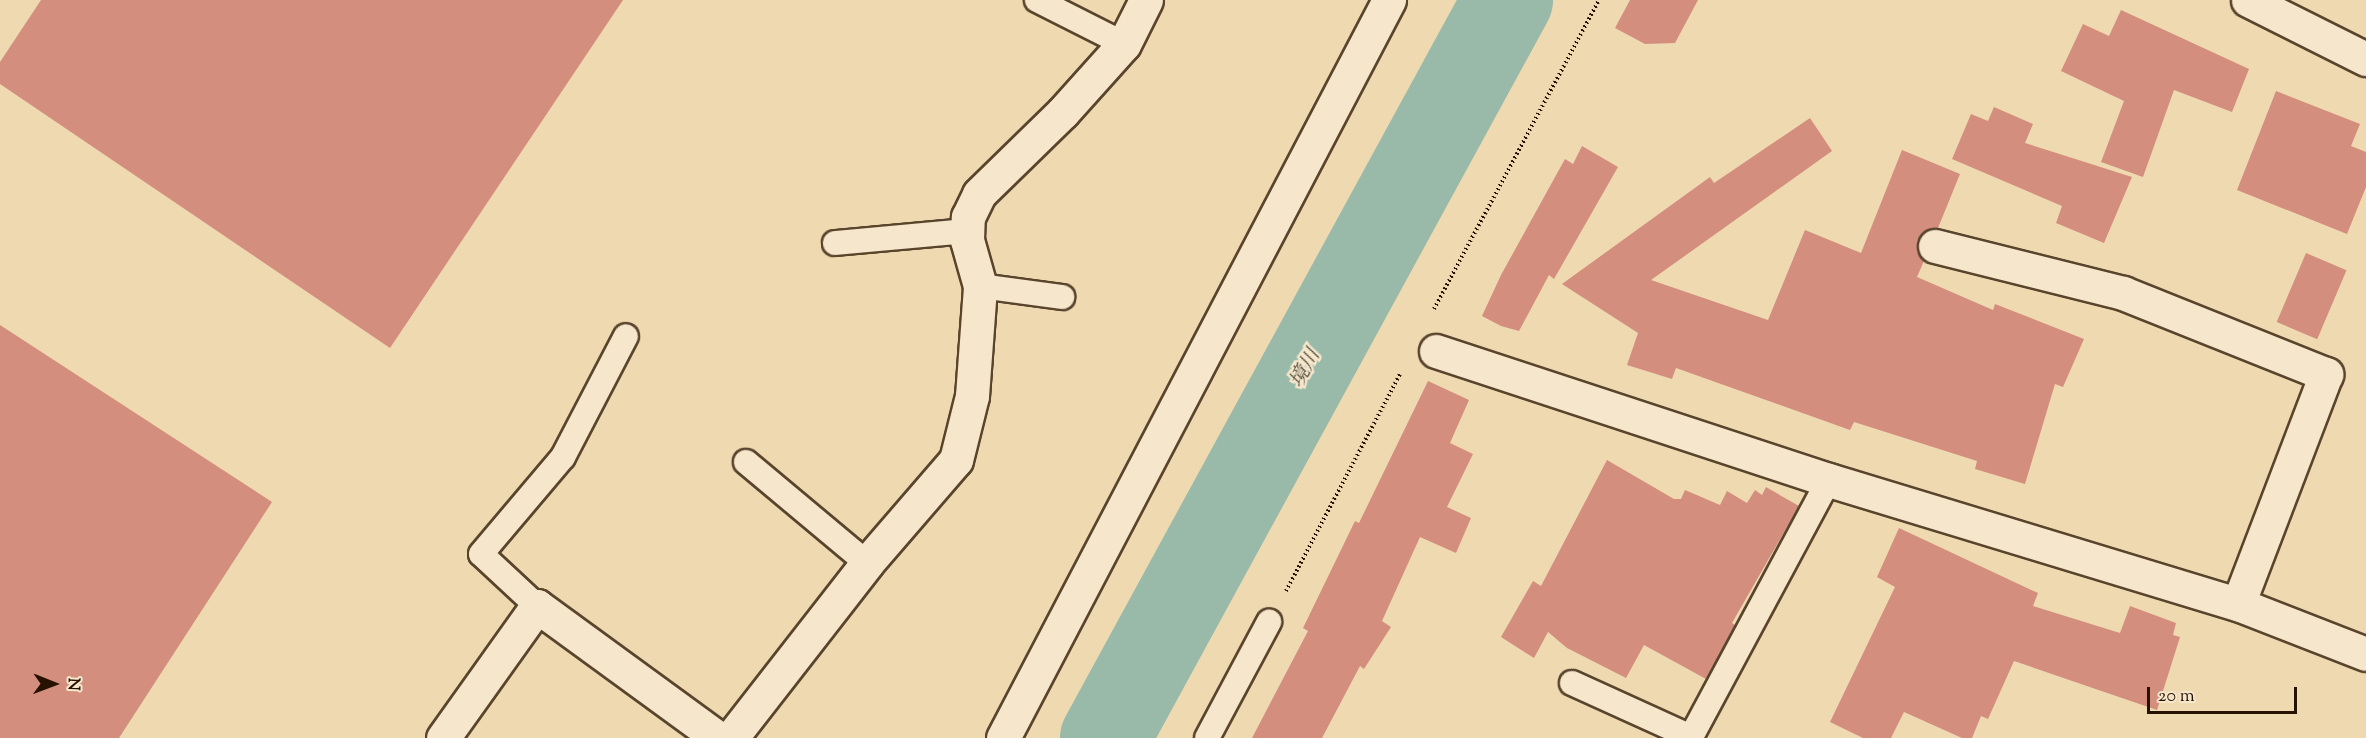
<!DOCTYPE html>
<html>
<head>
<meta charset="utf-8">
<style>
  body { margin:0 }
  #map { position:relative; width:2366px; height:738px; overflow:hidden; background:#efd9b1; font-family:"Sorts Mill Goudy","Noto Serif JP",serif }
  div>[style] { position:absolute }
  .river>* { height:90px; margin:-45px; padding:0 45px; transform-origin:45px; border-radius:45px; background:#9abaa9 }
  .building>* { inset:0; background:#d48e7e; transform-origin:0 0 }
  .path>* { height:4px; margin-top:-2px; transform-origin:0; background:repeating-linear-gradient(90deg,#271200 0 1.5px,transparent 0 4.5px) }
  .roads { filter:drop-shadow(2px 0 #59442c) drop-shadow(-2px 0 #59442c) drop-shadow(0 2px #59442c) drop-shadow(0 -2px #59442c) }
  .lane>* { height:24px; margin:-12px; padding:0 12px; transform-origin:12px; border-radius:12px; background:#f5e6cc }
  .street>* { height:33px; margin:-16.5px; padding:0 16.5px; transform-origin:16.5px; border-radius:16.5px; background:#f5e6cc }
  span { translate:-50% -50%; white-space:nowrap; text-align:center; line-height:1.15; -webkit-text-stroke:5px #f5e6cc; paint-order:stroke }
  .water-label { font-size:20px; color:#4f4d3b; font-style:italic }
  .north { position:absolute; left:24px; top:654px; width:60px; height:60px; -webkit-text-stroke:4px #f5e6cc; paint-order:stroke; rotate:91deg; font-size:16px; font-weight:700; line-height:24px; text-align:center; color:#271200 }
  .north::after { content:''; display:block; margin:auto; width:21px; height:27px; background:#271200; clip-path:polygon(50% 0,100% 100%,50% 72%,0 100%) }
  .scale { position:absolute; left:2147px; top:687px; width:150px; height:27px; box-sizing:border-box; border:3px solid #271200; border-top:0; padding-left:8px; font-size:18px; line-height:21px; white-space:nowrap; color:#271200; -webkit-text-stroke:4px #f5e6cc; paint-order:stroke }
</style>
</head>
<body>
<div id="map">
  <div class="river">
    <i style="left:1105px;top:738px;width:841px;rotate:-61.36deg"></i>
  </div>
  <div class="building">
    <i style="clip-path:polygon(41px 0,623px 0,390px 348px,0 84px,0 62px)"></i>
    <i style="clip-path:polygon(1630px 0,1698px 0,1675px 43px,1645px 44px,1615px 28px)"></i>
    <i style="clip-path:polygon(2121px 10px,2249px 69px,2232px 112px,2174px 90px,2143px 177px,2101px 162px,2124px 101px,2061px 71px,2083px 24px,2109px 36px)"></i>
    <i style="clip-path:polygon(2276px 91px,2360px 124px,2351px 146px,2366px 152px,2366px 187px,2347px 234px,2237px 190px)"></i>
    <i style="clip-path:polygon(1994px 107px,2033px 124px,2025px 143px,2132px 177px,2104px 243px,2056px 223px,2062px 206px,1952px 159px,1971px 114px,1988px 121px)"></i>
    <i style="clip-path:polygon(1810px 118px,1832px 151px,1651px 280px,1768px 320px,1805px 230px,1861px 253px,1902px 150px,1960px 174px,1938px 228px,1922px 233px,1917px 241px,1917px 252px,1924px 261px,1917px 277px,1993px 310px,1995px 304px,2084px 339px,2063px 387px,2055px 384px,2025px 484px,1975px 469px,1977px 461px,1854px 422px,1850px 430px,1676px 368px,1672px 379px,1627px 365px,1638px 333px,1562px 284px,1710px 177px,1714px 183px)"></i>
    <i style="clip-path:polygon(1582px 146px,1618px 167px,1554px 279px,1549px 275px,1519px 331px,1501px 326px,1482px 316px,1501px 275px,1565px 159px,1573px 164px)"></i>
    <i style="left:2306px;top:253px;width:44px;height:75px;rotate:23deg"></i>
    <i style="clip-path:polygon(0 325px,272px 502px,119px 738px,0 738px)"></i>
    <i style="clip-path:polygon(1428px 381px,1469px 400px,1450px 443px,1473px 454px,1447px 507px,1471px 518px,1456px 553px,1420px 537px,1382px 621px,1391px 627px,1364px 669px,1360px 666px,1322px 738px,1252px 738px,1308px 631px,1303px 628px,1355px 521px,1359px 523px)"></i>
    <i style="clip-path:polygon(1607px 460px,1674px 499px,1681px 499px,1685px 490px,1720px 505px,1727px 491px,1747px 503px,1755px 490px,1762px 495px,1766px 487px,1799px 506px,1732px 623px,1735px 625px,1706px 679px,1644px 645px,1626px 678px,1567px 648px,1548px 632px,1534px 658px,1501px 637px,1533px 581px,1541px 586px)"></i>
    <i style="clip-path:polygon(1899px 528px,2038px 593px,2033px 606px,2120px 633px,2130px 606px,2176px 623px,2173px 635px,2180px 637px,2157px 710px,2014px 661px,1988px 719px,1981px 716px,1972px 738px,1962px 738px,1904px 712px,1891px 738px,1863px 738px,1830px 722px,1895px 587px,1877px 577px)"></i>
  </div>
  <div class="path">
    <i style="left:1434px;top:309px;width:350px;rotate:-61.9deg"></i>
    <i style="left:1286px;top:591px;width:245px;rotate:-62.3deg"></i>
  </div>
  <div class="roads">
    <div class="lane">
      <i style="left:1037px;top:0;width:97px;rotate:26.8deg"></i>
      <i style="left:835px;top:243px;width:134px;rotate:-5.2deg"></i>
      <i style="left:980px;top:286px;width:83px;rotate:7.6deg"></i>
      <i style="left:746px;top:462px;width:158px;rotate:39.9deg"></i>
      <i style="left:537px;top:606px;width:76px;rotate:-137.1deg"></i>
      <i style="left:481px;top:554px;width:127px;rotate:-49.8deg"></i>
      <i style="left:563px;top:457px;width:136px;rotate:-62.5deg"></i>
      <i style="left:1572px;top:683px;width:131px;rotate:24.4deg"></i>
      <i style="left:1691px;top:737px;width:292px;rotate:-61.8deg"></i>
      <i style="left:1207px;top:738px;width:132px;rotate:-61.9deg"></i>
    </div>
    <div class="street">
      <i style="left:2248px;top:0;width:132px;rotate:26.6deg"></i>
      <i style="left:1935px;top:246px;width:194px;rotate:14deg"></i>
      <i style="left:2123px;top:293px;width:219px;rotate:21.8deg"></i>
      <i style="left:2326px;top:374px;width:246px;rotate:110.9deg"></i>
      <i style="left:1436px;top:351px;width:414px;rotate:18.2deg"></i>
      <i style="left:1829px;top:480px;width:427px;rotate:16.9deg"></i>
      <i style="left:2238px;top:604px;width:137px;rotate:21.3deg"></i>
      <i style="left:443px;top:738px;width:162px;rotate:-54.5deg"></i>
      <i style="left:537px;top:606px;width:224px;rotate:36.1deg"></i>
      <i style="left:731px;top:738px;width:222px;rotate:-52.1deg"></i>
      <i style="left:867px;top:563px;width:136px;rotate:-49.2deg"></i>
      <i style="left:956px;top:460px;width:66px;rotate:-76deg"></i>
      <i style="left:972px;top:396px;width:110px;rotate:-85.8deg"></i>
      <i style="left:980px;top:286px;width:48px;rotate:-105.8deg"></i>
      <i style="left:967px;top:240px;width:23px;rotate:-88deg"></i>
      <i style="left:968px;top:217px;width:25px;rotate:-64deg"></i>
      <i style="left:979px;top:194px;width:117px;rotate:-44.3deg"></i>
      <i style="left:1063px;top:112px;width:91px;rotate:-48.1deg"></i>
      <i style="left:1124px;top:44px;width:49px;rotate:-63.4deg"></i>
      <i style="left:1003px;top:738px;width:833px;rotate:-62.39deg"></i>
    </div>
  </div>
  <div class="water-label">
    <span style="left:1306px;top:369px;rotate:-61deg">境川</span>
  </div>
  <div class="north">N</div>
  <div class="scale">20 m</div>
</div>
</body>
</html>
